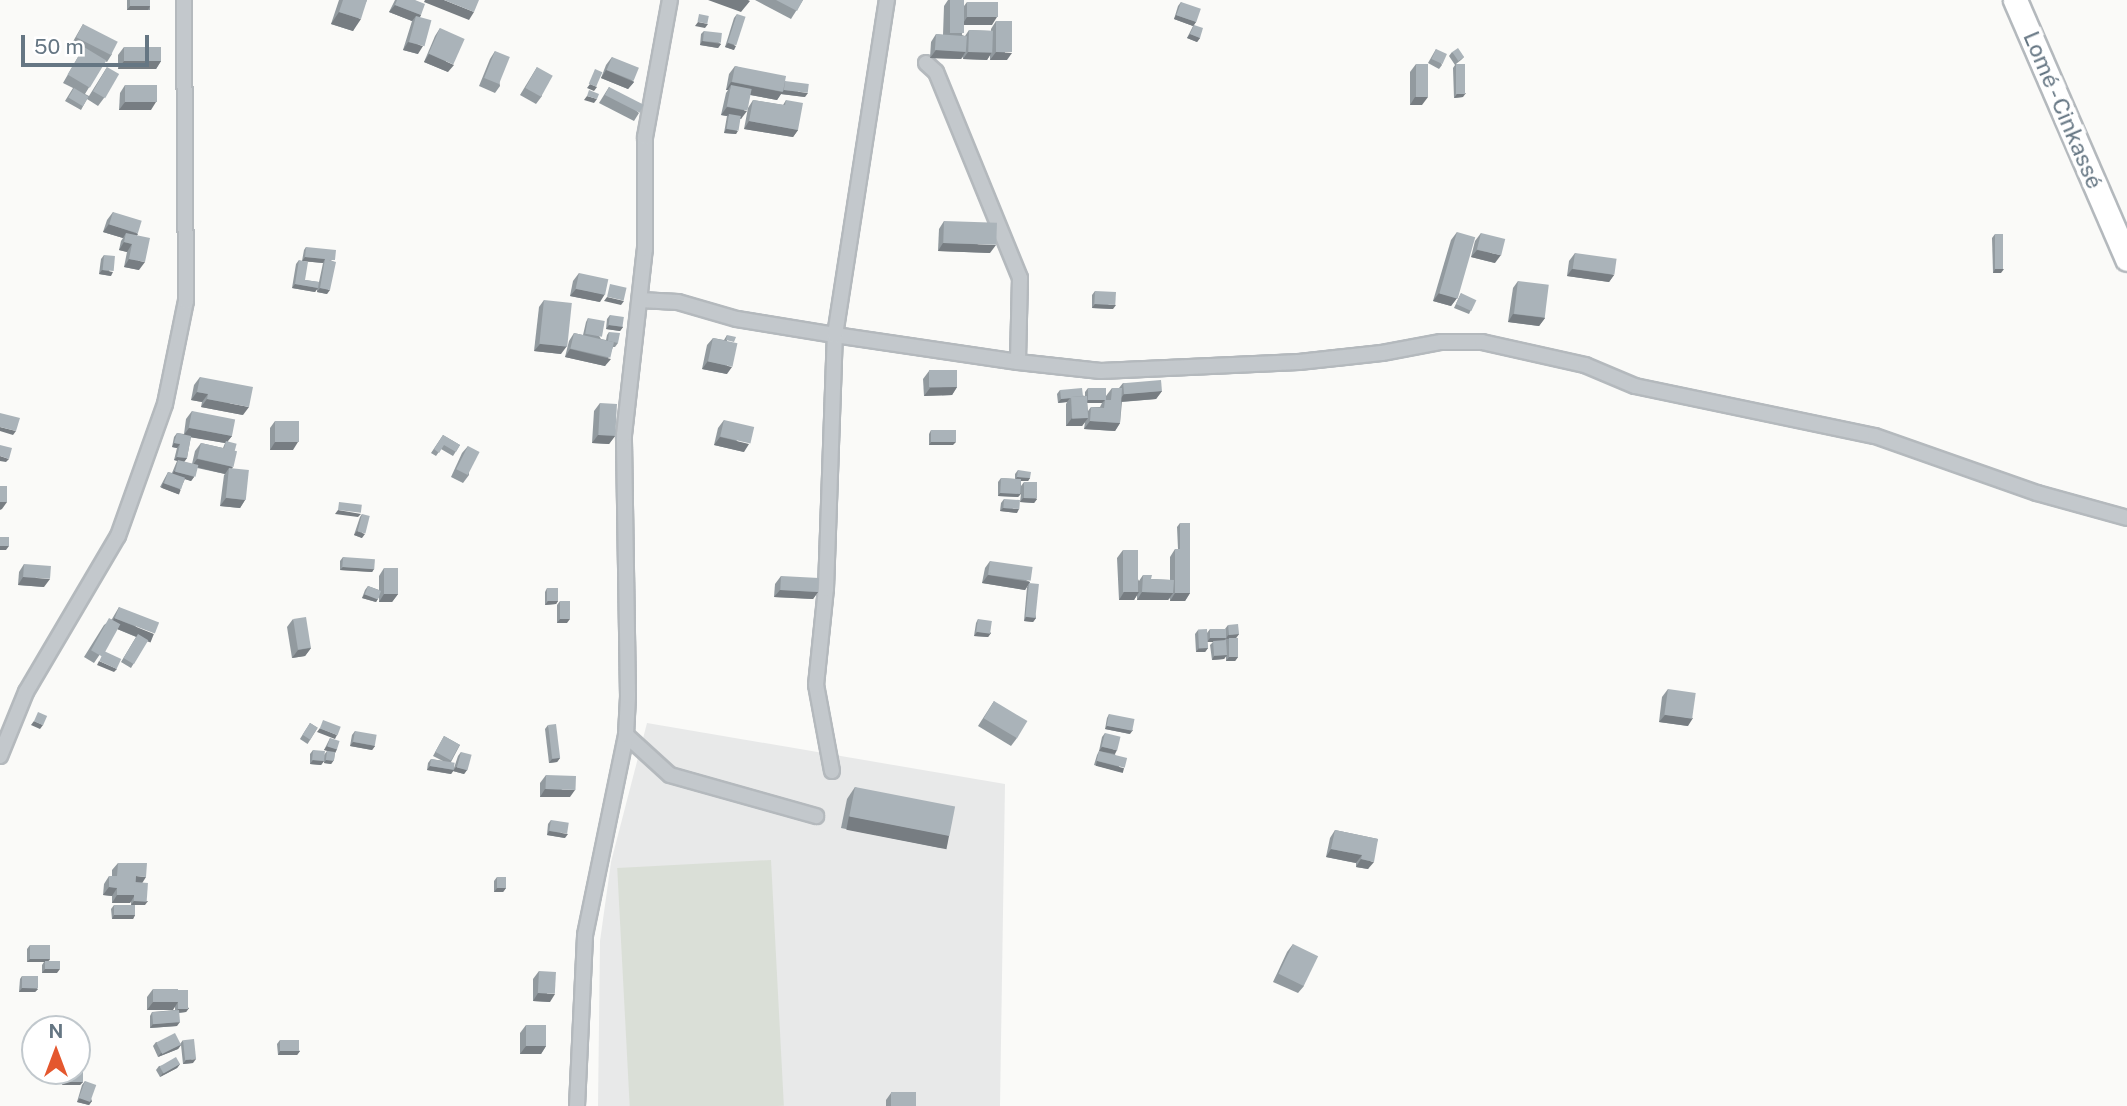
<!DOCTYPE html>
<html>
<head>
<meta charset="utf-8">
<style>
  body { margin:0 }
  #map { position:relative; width:2127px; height:1106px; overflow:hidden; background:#fafaf8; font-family:"Public Sans",sans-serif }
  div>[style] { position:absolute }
  .built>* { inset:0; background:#e8e9e9 }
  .green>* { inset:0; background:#dadfd7; transform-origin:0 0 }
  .roads { filter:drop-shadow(2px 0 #b4b9bd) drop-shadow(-2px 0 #b4b9bd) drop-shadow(0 2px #b4b9bd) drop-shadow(0 -2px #b4b9bd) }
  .minor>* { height:14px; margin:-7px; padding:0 7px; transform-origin:7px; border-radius:7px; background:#c3c8cc }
  .trunk>* { height:23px; margin:-11.5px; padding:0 11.5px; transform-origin:11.5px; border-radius:11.5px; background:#fff }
  .wall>* { inset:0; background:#929a9f; transform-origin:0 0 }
  .shaded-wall>* { inset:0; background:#777d82; transform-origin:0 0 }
  .building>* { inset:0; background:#aab3b9; transform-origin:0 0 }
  span { translate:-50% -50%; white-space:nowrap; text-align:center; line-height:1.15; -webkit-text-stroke:7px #fff; paint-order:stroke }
  .street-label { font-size:23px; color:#657683 }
  .north { position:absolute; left:21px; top:1015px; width:70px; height:70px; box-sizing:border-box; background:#fff; border:2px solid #c1c8cd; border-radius:50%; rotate:0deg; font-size:19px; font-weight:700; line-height:28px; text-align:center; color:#657683 }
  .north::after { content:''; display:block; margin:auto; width:24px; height:32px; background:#e4572e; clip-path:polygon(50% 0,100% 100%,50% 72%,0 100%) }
  .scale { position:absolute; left:21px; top:35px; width:128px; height:32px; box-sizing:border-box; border:4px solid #657683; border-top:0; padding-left:9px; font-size:21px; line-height:24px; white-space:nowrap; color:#657683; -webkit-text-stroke:5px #fff; paint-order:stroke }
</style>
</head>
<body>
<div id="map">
  <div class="built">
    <i style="clip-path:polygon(647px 723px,1005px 784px,1000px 1106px,598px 1106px,600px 941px,611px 862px)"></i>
  </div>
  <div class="green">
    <i style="left:771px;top:860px;width:246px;height:154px;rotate:87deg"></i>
  </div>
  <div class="roads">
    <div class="minor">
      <i style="left:926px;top:63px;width:13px;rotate:42deg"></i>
      <i style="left:936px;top:72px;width:222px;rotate:67.8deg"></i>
      <i style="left:1020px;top:278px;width:84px;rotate:91.4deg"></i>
      <i style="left:640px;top:300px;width:38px;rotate:3deg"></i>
      <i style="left:678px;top:302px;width:61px;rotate:16.1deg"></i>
      <i style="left:737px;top:319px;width:99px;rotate:9.3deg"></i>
      <i style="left:835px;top:335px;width:185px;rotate:8.4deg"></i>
      <i style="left:1018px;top:362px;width:83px;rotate:6.2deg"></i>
      <i style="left:1101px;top:371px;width:198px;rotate:-2.6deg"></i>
      <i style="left:1299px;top:362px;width:83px;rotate:-6.2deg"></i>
      <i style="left:1382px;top:353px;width:60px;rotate:-10.6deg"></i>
      <i style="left:1441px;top:342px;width:41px"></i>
      <i style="left:1482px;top:342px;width:106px;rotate:12.6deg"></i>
      <i style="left:1585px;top:365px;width:54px;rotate:22.8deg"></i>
      <i style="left:1635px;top:386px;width:245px;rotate:11.8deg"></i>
      <i style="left:1875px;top:436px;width:172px;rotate:19.4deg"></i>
      <i style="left:2037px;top:493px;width:93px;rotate:15.5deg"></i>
      <i style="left:626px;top:735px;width:59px;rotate:42.3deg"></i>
      <i style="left:670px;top:775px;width:152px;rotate:15.7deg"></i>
      <i style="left:0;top:756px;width:69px;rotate:-67.9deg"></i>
      <i style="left:26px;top:692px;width:181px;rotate:-59.5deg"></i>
      <i style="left:118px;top:536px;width:140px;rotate:-70.4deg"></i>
      <i style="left:165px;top:404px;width:105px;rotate:-78.5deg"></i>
      <i style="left:186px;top:301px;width:301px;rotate:-90.4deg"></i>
      <i style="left:832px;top:771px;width:87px;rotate:-100.5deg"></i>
      <i style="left:816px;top:685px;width:97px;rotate:-84.1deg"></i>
      <i style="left:826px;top:589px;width:254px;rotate:-88deg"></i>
      <i style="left:835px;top:335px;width:339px;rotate:-81.2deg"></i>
      <i style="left:577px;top:1106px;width:171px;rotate:-87.3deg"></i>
      <i style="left:585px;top:935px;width:204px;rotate:-78.4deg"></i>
      <i style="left:626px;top:735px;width:39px;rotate:-87deg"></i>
      <i style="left:628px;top:696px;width:261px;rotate:-90.9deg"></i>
      <i style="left:624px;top:435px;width:187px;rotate:-83.6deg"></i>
      <i style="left:645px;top:249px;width:112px;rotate:-90deg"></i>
      <i style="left:645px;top:137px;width:139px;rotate:-79.7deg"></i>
    </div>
    <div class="trunk">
      <i style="left:2015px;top:0;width:282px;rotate:66.6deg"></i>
    </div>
  </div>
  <div class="wall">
    <i style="left:127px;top:0;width:23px;height:10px"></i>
    <i style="clip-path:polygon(339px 0,367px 0,353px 31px,331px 24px)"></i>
    <i style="clip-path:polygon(395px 0,415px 0,421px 15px,420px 17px,418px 54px,403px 50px,412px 21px,389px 12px)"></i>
    <i style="clip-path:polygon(755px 0,803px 0,791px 19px)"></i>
    <i style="clip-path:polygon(948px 0,964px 0,964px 6px,967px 2px,992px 25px,963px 25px,962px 35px,965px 36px,969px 30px,991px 31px,991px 29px,996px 21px,1007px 60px,990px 60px,990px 55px,987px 60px,963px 59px,963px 57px,961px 59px,930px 58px,931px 42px,936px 34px,943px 35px,944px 6px)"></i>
    <i style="clip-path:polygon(1181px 2px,1196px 22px,1194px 25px,1200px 38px,1197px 42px,1187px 38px,1193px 26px,1174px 19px,1178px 6px)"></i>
    <i style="clip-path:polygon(737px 14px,734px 50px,725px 47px,734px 18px)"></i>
    <i style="clip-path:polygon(83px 24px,112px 54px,107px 62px,105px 61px,85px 94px,89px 96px,107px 67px,104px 98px,98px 106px,87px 99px,81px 110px,65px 101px,73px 88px,63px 83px,82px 50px,71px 45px)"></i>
    <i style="clip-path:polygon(440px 28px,448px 72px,424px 62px,435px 36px)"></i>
    <i style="clip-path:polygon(704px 31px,721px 44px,718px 48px,700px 45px,701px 34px)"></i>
    <i style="clip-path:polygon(124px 47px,161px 61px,156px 69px,118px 69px,118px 55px)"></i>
    <i style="clip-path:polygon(1436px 49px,1442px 65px,1439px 69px,1428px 63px)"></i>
    <i style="clip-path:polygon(495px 51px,500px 86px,495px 93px,479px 86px,490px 59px)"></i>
    <i style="clip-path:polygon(1452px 52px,1464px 57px,1461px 60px,1456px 64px,1463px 97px,1454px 98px,1453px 68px,1455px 65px,1449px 56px)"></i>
    <i style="clip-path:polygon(612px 57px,634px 82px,628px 89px,601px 78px,606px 65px)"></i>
    <i style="clip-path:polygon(1416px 64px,1422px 105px,1410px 105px,1410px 72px)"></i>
    <i style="clip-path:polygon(735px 66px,785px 81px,805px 97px,781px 94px,777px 100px,750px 95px,741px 119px,740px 119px,736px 134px,724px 133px,727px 116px,721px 115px,726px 93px,728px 90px,726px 90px,729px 74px)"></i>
    <i style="clip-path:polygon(537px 67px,542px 96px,536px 104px,520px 95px)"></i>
    <i style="clip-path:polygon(125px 85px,151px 110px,119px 110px,120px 93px)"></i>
    <i style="clip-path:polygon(609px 87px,639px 113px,634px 121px,599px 103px)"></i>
    <i style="clip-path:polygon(753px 100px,783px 105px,786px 100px,798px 130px,793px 137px,744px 129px,748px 108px)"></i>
    <i style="clip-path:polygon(113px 212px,138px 234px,137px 235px,139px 270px,124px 267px,127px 252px,119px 250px,121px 241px,123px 238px,103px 232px,107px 220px)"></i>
    <i style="clip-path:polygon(944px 221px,990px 253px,938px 251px,939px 229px)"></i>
    <i style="clip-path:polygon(1457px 232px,1457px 298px,1451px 306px,1433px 301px,1451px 240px)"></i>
    <i style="clip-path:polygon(1481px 233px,1495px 263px,1471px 257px,1475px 241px)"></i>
    <i style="clip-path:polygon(1995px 234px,2001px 273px,1993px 273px,1992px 238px)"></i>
    <i style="clip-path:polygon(306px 247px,334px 262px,327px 294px,317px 292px,317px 289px,315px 292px,292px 288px,296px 264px,299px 260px,305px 280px,319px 282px,323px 263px,302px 261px,304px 250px)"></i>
    <i style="clip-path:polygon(1575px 253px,1614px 275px,1609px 282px,1567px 276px,1569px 261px)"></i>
    <i style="clip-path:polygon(104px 255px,111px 276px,99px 274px,101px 259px)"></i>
    <i style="clip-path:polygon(579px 273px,600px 302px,570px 296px,573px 281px)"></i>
    <i style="clip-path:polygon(1518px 281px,1545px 318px,1539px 326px,1508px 322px,1513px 288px)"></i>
    <i style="clip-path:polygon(1095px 291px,1113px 309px,1092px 308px,1092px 295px)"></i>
    <i style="clip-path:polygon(1461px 293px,1471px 310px,1469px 314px,1454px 308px)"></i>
    <i style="clip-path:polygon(544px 300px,561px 354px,534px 351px,539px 307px)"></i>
    <i style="clip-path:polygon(610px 315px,623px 327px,620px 331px,606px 329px,607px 319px)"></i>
    <i style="clip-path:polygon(588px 318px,601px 339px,606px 340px,607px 335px,609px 332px,618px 343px,615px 347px,613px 347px,605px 366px,565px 357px,569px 341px,574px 333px,583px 335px,586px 322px)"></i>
    <i style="clip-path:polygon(727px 335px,727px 374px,702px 369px,707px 345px,713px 338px,724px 340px)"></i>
    <i style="clip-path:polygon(929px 371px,957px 387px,952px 395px,924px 396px,923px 379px)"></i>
    <i style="clip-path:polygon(200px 377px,243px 415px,201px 407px,202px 402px,191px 400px,194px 385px)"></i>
    <i style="clip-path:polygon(evenodd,1123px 383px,1162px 391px,1156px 399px,1122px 402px,1120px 423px,1115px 431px,1084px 429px,1085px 422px,1082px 426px,1066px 426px,1066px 404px,1067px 402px,1058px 403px,1057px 394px,1060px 390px,1085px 396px,1085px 392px,1088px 388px,1106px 400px,1106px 396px,1112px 388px,1119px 388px,1123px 383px,1087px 403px,1102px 403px,1100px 407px,1091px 407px,1088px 411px,1087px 403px)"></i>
    <i style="clip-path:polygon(600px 403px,615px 436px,609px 444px,592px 443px,594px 411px)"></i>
    <i style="clip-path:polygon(evenodd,192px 411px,232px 436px,228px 441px,232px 468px,245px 500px,240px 508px,220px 506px,224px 475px,225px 474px,197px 468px,194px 477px,191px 481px,185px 479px,178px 494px,160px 487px,168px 472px,172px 473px,177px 461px,174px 460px,177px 448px,172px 447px,174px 437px,177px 433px,184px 434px,186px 419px,192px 411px,191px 437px,225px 443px,223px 448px,201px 443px,195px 451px,192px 464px,184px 462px,187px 458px,191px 437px)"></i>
    <i style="clip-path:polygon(724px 420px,744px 452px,714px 445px,718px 428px)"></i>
    <i style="clip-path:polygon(275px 421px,293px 450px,270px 450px,270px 428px)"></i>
    <i style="clip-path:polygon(931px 430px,953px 445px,929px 445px,929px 434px)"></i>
    <i style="clip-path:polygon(443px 435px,460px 445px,453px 456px,441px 449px,436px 456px,431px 453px)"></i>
    <i style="clip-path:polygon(468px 446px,469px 475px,463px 483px,451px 477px,462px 453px)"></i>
    <i style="clip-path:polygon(1018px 470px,1030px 478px,1028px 481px,1021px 481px,1021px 486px,1024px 482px,1037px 499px,1034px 503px,1020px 502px,1021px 494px,1018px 497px,998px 496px,998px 482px,1001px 478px,1015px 479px,1015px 474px)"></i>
    <i style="clip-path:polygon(1004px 499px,1017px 513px,1000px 511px,1001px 503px)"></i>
    <i style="clip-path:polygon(362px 514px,362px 538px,354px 535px,360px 517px)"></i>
    <i style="clip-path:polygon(1180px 523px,1190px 551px,1190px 593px,1185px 601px,1170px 601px,1170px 598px,1168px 600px,1137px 600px,1137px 595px,1134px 600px,1119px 600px,1117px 558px,1123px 550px,1139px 581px,1143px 575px,1151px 579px,1170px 580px,1170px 557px,1175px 549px,1178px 549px,1177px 527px)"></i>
    <i style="clip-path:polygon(343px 557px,374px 569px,372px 572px,340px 570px,340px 561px)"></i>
    <i style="clip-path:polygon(990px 561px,1030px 582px,1025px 590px,982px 583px,985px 568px)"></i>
    <i style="clip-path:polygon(24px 564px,44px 587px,18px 585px,19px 572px)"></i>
    <i style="clip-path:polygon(384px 568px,398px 594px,392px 602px,379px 602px,379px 597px,376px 602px,362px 598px,365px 590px,368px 586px,379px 590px,379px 576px)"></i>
    <i style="clip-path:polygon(781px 576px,818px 592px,813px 599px,774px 597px,775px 584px)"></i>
    <i style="clip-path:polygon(1029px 583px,1036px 618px,1033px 622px,1024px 621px,1027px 587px)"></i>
    <i style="clip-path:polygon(547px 588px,558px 601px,556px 604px,545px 605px,545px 592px)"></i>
    <i style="clip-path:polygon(560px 601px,567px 623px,557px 623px,557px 605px)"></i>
    <i style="clip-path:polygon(119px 607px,149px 642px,147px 641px,131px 668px,121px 662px,136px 637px,117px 629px,94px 663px,84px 657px,104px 625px,112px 619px)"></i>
    <i style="clip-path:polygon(293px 619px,311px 648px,305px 656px,292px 658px,287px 627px)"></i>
    <i style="clip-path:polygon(978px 619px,991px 633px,988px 637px,974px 636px,976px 623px)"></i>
    <i style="clip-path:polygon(1228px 625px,1239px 634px,1236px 638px,1238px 657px,1235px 661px,1226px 661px,1226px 656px,1224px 659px,1212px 660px,1210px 645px,1213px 642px,1207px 642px,1208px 648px,1205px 652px,1196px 652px,1195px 634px,1198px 630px,1207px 633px,1210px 629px,1225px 629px)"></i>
    <i style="clip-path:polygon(1668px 689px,1688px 726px,1659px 722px,1662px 697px)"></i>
    <i style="clip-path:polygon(994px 701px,1017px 738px,1011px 746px,978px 726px)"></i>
    <i style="clip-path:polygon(1109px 714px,1130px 734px,1105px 729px,1107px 718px)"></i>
    <i style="left:310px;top:723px;width:9px;height:19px;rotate:32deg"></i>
    <i style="clip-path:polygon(548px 725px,560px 758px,557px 762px,549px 763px,545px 729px)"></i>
    <i style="clip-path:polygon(355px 731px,375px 746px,372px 750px,350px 746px,352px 735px)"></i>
    <i style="clip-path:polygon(1105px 733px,1115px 754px,1121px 772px,1094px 765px,1097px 755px,1099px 751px,1102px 737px)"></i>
    <i style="clip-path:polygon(444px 736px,460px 745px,451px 762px,454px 768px,458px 756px,461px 752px,467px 770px,464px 774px,453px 771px,451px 774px,427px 770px,428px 763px,431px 759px,443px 761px,433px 756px)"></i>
    <i style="clip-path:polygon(330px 738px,337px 749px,335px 753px,334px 760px,331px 764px,324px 763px,324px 761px,321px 765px,310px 764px,310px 754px,313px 750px,324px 755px,327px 751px,329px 751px,324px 750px)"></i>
    <i style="clip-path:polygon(546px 775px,570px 797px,540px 797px,540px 783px)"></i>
    <i style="clip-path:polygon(855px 787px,949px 836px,941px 848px,841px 828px,847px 799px)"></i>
    <i style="clip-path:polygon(551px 820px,565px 838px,547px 835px,548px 824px)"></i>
    <i style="clip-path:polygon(1335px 830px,1378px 839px,1368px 869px,1356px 867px,1356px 863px,1326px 857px,1330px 838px)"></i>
    <i style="clip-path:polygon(118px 863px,142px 882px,145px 905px,135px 905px,135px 915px,133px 919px,112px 919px,111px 909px,114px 905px,131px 905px,131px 901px,130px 903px,112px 903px,112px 896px,103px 895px,104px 884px,109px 876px,112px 876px,112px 870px)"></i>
    <i style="clip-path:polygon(497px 877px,506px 888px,503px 892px,494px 892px,494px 881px)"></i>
    <i style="clip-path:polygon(1293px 944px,1304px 986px,1298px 993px,1273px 982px,1287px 952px)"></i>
    <i style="clip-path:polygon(30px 945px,50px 959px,49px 961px,57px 973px,42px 973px,42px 965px,44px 962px,27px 962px,27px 949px)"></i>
    <i style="clip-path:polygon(539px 971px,550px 1002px,533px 1001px,533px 979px)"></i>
    <i style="clip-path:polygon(22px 976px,38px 989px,35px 992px,19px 992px,20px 979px)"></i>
    <i style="clip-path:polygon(153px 989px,189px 1008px,186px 1012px,179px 1013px,177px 1026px,150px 1028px,150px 1016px,152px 1012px,175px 1010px,175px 1007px,147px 1010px,147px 997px)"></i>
    <i style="clip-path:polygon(526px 1025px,546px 1046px,541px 1054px,520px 1054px,520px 1033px)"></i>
    <i style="clip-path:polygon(183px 1040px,193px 1063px,183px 1064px,181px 1045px,178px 1049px,158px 1057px,153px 1046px,156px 1042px,180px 1044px)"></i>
    <i style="clip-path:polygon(280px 1040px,300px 1051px,297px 1055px,278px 1055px,277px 1044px)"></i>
    <i style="clip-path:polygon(180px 1064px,177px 1068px,160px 1077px,156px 1070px,159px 1066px)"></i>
    <i style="clip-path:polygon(65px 1071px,83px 1082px,80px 1085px,62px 1085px,62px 1075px)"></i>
    <i style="clip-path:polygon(85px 1081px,92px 1101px,89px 1105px,77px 1102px,82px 1085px)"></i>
    <i style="clip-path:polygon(891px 1093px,916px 1106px,886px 1106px,886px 1100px)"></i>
  </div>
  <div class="shaded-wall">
    <i style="clip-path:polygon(425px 0,444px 0,474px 12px,469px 20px,424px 2px)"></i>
    <i style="clip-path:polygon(708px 0,748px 0,750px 1px,741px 12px)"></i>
    <i style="clip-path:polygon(395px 5px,421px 15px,416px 23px,416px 16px,412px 21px,389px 12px)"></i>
    <i style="clip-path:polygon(130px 6px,150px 6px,148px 10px,127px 10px)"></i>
    <i style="clip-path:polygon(339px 12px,361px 19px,353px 31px,331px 24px)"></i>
    <i style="clip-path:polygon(1176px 15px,1196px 22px,1193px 26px,1174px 19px)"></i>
    <i style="clip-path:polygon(967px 17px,997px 17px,992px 25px,962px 25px)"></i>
    <i style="clip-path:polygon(698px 22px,708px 24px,705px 28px,695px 26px)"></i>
    <i style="clip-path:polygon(1190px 34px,1200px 38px,1197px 42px,1187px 38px)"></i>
    <i style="clip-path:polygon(702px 41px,721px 44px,718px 48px,700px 45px)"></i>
    <i style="clip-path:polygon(408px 42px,423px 46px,418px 54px,403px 50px)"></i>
    <i style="clip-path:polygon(728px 43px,736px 46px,734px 50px,725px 47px)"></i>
    <i style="clip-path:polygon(936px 50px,966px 51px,961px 59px,930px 58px)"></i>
    <i style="clip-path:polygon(968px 52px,992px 52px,987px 60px,963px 59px)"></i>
    <i style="clip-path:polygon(996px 52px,1012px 53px,1007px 60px,990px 60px)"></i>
    <i style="clip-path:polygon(429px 54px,454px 65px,448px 72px,424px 62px)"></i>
    <i style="clip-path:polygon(124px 61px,161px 61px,156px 69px,118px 69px)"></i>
    <i style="clip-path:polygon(606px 70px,634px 82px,628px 89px,601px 78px)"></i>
    <i style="clip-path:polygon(731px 82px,782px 92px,784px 90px,808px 93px,805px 97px,781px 94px,777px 100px,730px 91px,731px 85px,728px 90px,726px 90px)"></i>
    <i style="clip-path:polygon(590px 84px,597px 87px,594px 91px,587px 88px)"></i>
    <i style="clip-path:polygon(1466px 93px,1463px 97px,1454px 98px,1457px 94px)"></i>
    <i style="clip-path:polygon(587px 96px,597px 99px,594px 103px,584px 100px)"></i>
    <i style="clip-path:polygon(1415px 97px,1428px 97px,1422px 105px,1410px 105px)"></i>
    <i style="clip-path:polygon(125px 102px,156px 102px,151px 110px,119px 110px)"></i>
    <i style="clip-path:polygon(727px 107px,747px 111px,741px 119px,728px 116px,729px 114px,727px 116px,721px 115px)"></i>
    <i style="clip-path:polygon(749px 121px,798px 130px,793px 137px,744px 129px)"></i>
    <i style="clip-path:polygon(726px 129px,738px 131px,736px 134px,724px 133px)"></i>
    <i style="clip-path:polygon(109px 224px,138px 234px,132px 241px,126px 233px,123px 238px,103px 232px)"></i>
    <i style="clip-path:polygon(124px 242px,132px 244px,127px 252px,119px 250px)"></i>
    <i style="clip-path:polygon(943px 243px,996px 245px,990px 253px,938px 251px)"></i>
    <i style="clip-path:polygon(1477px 250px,1501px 255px,1495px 263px,1471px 257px)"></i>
    <i style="clip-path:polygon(305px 257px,325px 259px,323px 263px,302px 261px)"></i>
    <i style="clip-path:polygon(129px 259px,145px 262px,139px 270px,124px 267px)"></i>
    <i style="clip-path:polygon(1572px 269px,1614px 275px,1609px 282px,1567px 276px)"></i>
    <i style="clip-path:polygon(1995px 269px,2004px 269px,2001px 273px,1993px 273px)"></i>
    <i style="clip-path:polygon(102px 270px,113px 272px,111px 276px,99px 274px)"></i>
    <i style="clip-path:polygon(295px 284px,318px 288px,315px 292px,292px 288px)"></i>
    <i style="clip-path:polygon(320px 288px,330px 290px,327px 294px,317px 292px)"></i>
    <i style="clip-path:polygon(576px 289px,605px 294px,600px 302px,570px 296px)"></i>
    <i style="clip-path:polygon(1439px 293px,1457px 298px,1451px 306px,1433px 301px)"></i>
    <i style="clip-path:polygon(607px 297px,624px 301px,621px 305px,604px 301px)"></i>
    <i style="clip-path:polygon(1095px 304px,1116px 305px,1113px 309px,1092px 308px)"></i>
    <i style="clip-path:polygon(1513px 314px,1545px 318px,1539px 326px,1508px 322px)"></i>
    <i style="clip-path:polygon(609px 325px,623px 327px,620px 331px,606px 329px)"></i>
    <i style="clip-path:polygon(540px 344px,567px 346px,561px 354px,534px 351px)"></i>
    <i style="clip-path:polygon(570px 349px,611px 359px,605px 366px,565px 357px)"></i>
    <i style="clip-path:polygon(708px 361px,732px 367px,727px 374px,702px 369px)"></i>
    <i style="clip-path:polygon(957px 387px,952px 395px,924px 396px,930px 388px)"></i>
    <i style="clip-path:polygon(1162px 391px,1156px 399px,1118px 402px,1124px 394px)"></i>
    <i style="clip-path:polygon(197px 392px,208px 394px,202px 402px,191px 400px)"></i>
    <i style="clip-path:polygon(1070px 398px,1067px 402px,1058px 403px,1061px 399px)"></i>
    <i style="clip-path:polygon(207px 399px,249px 407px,243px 415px,201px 407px)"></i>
    <i style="clip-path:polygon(1088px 400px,1105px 400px,1102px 403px,1085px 403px)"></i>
    <i style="clip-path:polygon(1072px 418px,1088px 418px,1082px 426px,1066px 426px)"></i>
    <i style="clip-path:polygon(1090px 421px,1120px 423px,1115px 431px,1084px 429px)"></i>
    <i style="clip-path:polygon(0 427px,16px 431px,13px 435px,0 431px)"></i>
    <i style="clip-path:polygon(189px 428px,232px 436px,226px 443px,226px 441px,225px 443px,183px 436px)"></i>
    <i style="clip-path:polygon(598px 435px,615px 436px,609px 444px,592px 443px)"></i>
    <i style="clip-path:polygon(720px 437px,749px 444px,744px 452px,714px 445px)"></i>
    <i style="clip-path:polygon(275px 442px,298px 442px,293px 450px,270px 450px)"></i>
    <i style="clip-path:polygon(931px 442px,956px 442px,953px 445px,929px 445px)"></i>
    <i style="clip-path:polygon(174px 443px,180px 444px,177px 448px,172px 447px)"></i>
    <i style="clip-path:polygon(0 456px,9px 459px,6px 462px,0 461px)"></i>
    <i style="clip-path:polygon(177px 457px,187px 458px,184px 462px,174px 460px)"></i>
    <i style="clip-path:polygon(197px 459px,233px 467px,229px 473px,229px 468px,225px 474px,192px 466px)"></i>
    <i style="clip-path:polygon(174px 471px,194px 477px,191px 481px,172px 475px)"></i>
    <i style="clip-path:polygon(1017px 477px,1030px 478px,1028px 481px,1015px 481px)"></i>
    <i style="left:163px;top:483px;width:19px;height:5px;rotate:21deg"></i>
    <i style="clip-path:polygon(1000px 493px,1021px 493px,1018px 497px,998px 496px)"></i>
    <i style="clip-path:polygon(226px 498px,245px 500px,240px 508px,220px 506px)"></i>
    <i style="clip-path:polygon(1023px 498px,1037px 499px,1034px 503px,1020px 502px)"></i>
    <i style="clip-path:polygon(0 502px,7px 502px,2px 509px,0 510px)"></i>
    <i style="clip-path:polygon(1003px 508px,1019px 509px,1017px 513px,1000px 511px)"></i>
    <i style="clip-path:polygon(338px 510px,361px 514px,358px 517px,335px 514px)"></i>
    <i style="clip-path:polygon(357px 531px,365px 534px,362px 538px,354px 535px)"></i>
    <i style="clip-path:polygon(0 546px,9px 546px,6px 550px,0 550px)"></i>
    <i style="clip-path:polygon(343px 567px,374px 569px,372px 572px,340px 570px)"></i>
    <i style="clip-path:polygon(988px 575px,1030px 582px,1025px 590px,982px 583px)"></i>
    <i style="clip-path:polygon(23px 577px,50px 579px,44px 587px,18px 585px)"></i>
    <i style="clip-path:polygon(780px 590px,818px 592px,813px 599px,774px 597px)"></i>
    <i style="clip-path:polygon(1124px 592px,1139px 592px,1134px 600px,1119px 600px)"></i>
    <i style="clip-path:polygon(1142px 592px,1173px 593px,1168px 600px,1137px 600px)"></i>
    <i style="clip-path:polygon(1175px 593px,1190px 593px,1185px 601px,1170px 601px)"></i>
    <i style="clip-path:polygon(365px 594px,378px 599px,376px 602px,362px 598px)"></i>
    <i style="clip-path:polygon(384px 594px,398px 594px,392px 602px,379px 602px)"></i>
    <i style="clip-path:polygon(548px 601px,558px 601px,556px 604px,545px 605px)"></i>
    <i style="clip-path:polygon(1026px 617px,1036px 618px,1033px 622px,1024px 621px)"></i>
    <i style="left:114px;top:618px;width:43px;height:9px;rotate:22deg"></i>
    <i style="clip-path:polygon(560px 619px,570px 619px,567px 623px,557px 623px)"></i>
    <i style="clip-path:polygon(977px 632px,991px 633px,988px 637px,974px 636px)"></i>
    <i style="clip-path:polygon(1239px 634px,1236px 638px,1226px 639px,1228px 635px)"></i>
    <i style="clip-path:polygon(1210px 638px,1226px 638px,1223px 642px,1207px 642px)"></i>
    <i style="clip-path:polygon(311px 648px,305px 656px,292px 658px,298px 650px)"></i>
    <i style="clip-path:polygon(1199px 648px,1208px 648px,1205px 652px,1196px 652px)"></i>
    <i style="clip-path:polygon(1227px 655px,1224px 659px,1212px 660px,1214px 656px)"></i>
    <i style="clip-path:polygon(1229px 657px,1238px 657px,1235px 661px,1226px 661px)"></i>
    <i style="clip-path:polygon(99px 661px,117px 669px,114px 672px,97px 665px)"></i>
    <i style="clip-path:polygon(1665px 715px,1693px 718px,1688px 726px,1659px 722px)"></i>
    <i style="clip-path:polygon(34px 721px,43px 725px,40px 729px,31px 725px)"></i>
    <i style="clip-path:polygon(1107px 726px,1133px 730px,1130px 734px,1105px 729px)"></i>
    <i style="clip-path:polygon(320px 728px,337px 735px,335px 739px,317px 732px)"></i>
    <i style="clip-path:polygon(353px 742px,375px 746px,372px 750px,350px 746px)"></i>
    <i style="clip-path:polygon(327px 746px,337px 749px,335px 753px,324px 750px)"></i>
    <i style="clip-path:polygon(1102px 747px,1117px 750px,1115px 754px,1099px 751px)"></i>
    <i style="clip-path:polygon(560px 758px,557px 762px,549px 763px,552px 759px)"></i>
    <i style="clip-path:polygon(313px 760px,324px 761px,321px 765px,310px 764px)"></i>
    <i style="clip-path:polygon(326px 760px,334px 760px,331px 764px,324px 763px)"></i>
    <i style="left:1097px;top:761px;width:28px;height:5px;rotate:15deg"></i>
    <i style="clip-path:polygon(430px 766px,454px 770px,451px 774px,427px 770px)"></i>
    <i style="clip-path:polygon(456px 767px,467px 770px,464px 774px,453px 771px)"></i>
    <i style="clip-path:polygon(545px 789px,575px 790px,570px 797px,540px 797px)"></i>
    <i style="left:849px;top:816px;width:102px;height:14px;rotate:11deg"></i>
    <i style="clip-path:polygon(549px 831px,568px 834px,565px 838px,547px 835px)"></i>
    <i style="clip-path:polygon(1331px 849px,1362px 855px,1356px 863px,1326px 857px)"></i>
    <i style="clip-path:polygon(1361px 859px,1374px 862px,1368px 869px,1356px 867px)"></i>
    <i style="clip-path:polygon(136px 876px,146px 877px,141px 885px,134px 884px)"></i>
    <i style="clip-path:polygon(109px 887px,117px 888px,112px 896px,103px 895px)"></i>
    <i style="clip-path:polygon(497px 888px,506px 888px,503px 892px,494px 892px)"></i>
    <i style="clip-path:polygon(117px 895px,135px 895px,130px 903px,112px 903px)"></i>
    <i style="clip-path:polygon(134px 901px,148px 901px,145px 905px,131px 905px)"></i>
    <i style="clip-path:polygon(114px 915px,135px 915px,133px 919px,112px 919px)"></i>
    <i style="clip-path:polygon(30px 959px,50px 959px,47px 962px,27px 962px)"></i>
    <i style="clip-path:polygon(45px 969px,60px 969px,57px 973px,42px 973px)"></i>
    <i style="clip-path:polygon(22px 988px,38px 989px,35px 992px,19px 992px)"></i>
    <i style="clip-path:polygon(538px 993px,555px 994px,550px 1002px,533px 1001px)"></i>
    <i style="clip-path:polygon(153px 1002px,178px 1002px,173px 1010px,147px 1010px)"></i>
    <i style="clip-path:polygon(189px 1008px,186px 1012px,175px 1013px,178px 1009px)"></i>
    <i style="clip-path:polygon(180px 1022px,177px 1026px,150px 1028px,153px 1024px)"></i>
    <i style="clip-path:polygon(181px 1045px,178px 1049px,158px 1057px,161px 1053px)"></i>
    <i style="clip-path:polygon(526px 1046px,546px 1046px,541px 1054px,520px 1054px)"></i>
    <i style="clip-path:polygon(280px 1051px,300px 1051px,297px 1055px,278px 1055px)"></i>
    <i style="clip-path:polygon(196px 1059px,193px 1063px,183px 1064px,186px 1060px)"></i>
    <i style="clip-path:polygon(180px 1064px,177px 1068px,160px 1077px,163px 1073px)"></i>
    <i style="clip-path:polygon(65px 1082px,83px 1082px,80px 1085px,62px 1085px)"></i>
    <i style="clip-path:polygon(80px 1098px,92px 1101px,89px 1105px,77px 1102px)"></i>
  </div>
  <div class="building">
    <i style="left:130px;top:0;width:20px;height:6px"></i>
    <i style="clip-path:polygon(343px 0,367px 0,361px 19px,339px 12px)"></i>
    <i style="clip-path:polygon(397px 0,415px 0,425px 4px,421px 15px,395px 5px)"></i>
    <i style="clip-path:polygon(444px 0,479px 0,474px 12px)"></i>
    <i style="clip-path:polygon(776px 0,803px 0,797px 11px)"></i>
    <i style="left:950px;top:0;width:14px;height:33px"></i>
    <i style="left:967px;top:2px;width:31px;height:15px"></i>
    <i style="left:1181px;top:2px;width:21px;height:14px;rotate:19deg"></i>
    <i style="left:699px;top:14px;width:10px;height:8px;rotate:11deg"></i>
    <i style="left:737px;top:14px;width:9px;height:30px;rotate:18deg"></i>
    <i style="left:416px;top:16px;width:16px;height:27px;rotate:15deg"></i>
    <i style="left:996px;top:21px;width:16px;height:31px"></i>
    <i style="left:83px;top:24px;width:39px;height:15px;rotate:27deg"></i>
    <i style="clip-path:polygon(1194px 25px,1203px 28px,1200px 38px,1190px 34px)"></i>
    <i style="left:440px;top:28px;width:27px;height:28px;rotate:24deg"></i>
    <i style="left:969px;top:30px;width:24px;height:22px;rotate:2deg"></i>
    <i style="left:704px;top:31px;width:18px;height:10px;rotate:6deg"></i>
    <i style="left:936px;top:34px;width:31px;height:16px;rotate:4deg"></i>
    <i style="left:84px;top:47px;width:26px;height:32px;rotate:31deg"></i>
    <i style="left:124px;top:47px;width:37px;height:14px"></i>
    <i style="left:1458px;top:48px;width:11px;height:7px;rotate:56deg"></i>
    <i style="left:1436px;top:49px;width:12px;height:11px;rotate:24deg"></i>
    <i style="left:495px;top:51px;width:16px;height:29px;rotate:22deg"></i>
    <i style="left:612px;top:57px;width:29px;height:14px;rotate:22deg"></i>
    <i style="left:1416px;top:64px;width:12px;height:33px"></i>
    <i style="left:1456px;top:64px;width:9px;height:30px"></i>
    <i style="left:735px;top:66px;width:52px;height:16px;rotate:11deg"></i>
    <i style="left:107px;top:67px;width:14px;height:28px;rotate:30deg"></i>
    <i style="left:537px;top:67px;width:18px;height:24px;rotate:29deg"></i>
    <i style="left:595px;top:69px;width:8px;height:16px;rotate:23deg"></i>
    <i style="left:785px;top:81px;width:24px;height:9px;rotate:7deg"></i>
    <i style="left:125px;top:85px;width:32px;height:17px"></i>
    <i style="left:731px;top:85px;width:21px;height:22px;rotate:11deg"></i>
    <i style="left:609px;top:87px;width:39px;height:9px;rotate:27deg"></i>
    <i style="left:74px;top:88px;width:17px;height:11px;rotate:31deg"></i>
    <i style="clip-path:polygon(589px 90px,599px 94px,597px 99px,587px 96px)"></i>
    <i style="clip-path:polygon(753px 100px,785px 105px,786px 100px,803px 103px,798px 130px,749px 121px)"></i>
    <i style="left:729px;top:114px;width:12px;height:15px;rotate:9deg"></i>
    <i style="left:113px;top:212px;width:30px;height:13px;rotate:17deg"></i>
    <i style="left:944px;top:221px;width:53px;height:22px;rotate:2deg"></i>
    <i style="left:1457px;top:232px;width:19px;height:64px;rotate:16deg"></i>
    <i style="clip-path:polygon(126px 233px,150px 238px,145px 262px,129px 259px,132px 244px,124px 242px)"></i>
    <i style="left:1481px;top:233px;width:25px;height:17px;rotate:14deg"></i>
    <i style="left:1995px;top:234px;width:8px;height:35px"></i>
    <i style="clip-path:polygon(306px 247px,336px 250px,335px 260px,329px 260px,336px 262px,330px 290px,320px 288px,325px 259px,305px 257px)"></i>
    <i style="left:1575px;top:253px;width:42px;height:16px;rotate:8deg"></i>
    <i style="left:104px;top:255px;width:11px;height:15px;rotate:5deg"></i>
    <i style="clip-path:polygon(299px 260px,308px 262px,305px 280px,319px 282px,318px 288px,295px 284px)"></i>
    <i style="left:579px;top:273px;width:30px;height:16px;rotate:12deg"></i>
    <i style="left:1518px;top:281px;width:31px;height:33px;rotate:7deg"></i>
    <i style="left:610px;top:284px;width:17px;height:13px;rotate:13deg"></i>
    <i style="left:1095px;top:291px;width:21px;height:13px;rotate:3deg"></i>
    <i style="left:1461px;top:293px;width:17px;height:12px;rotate:25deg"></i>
    <i style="left:544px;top:300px;width:28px;height:44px;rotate:6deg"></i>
    <i style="left:610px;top:315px;width:14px;height:10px;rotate:8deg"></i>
    <i style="left:588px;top:318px;width:17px;height:16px;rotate:10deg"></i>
    <i style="clip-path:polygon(609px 332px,620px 333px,618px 343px,608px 341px)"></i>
    <i style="left:574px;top:333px;width:41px;height:16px;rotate:13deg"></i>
    <i style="clip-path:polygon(727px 335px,736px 337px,734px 342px,726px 340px)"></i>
    <i style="left:713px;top:338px;width:25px;height:24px;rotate:12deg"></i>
    <i style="left:957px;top:370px;width:17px;height:28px;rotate:90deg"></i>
    <i style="clip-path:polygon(200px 377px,253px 387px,249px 407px,207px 399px,208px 394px,197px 392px)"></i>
    <i style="left:1161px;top:380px;width:11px;height:38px;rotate:85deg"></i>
    <i style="clip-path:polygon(1082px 388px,1083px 396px,1071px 397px,1071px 398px,1061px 399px,1060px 390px)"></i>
    <i style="left:1088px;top:388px;width:18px;height:12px"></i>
    <i style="clip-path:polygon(1112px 388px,1122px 388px,1120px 423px,1090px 421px,1091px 407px,1104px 408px,1105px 400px,1111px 400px)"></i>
    <i style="left:1087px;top:396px;width:22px;height:16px;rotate:87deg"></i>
    <i style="left:600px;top:403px;width:17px;height:32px;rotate:3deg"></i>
    <i style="left:192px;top:411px;width:44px;height:17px;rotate:11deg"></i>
    <i style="clip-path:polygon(0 413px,20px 418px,16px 431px,0 427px)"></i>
    <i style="left:724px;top:420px;width:31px;height:17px;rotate:13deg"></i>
    <i style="left:275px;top:421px;width:24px;height:21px"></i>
    <i style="left:931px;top:430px;width:25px;height:12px"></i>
    <i style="clip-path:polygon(177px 433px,191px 436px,187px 458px,177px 457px,180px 444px,174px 443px)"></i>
    <i style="clip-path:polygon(443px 435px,460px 445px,456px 452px,444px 445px,439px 453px,434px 449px)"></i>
    <i style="left:226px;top:441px;width:11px;height:8px;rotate:15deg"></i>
    <i style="left:201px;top:443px;width:37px;height:16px;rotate:13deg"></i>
    <i style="clip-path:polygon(0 445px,12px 448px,9px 459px,0 456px)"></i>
    <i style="left:468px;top:446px;width:13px;height:26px;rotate:27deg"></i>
    <i style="left:178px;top:460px;width:21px;height:12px;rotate:14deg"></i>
    <i style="left:229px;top:468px;width:20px;height:30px;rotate:6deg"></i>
    <i style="clip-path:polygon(1018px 470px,1031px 472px,1030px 478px,1017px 477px)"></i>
    <i style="left:168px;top:472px;width:18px;height:12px;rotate:19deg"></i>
    <i style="left:1001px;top:478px;width:20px;height:15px;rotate:3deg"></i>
    <i style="left:1024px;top:482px;width:13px;height:16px"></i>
    <i style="left:0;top:486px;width:7px;height:16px"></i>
    <i style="left:1004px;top:499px;width:16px;height:9px;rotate:4deg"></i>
    <i style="left:339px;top:502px;width:23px;height:8px;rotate:7deg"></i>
    <i style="left:362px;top:514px;width:8px;height:18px;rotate:14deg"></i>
    <i style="left:1180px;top:523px;width:10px;height:26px"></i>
    <i style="left:0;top:537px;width:9px;height:9px"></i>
    <i style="left:1175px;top:549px;width:15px;height:44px"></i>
    <i style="left:1123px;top:550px;width:15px;height:42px"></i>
    <i style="left:343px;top:557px;width:32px;height:10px;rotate:4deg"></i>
    <i style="left:990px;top:561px;width:43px;height:14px;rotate:8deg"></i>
    <i style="left:24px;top:564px;width:27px;height:13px;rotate:4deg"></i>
    <i style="left:384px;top:568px;width:14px;height:26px"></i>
    <i style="clip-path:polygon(1143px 575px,1152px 575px,1151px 579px,1174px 580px,1173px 593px,1142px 592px)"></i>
    <i style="left:781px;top:576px;width:38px;height:14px;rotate:3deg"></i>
    <i style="left:1029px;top:583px;width:10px;height:34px;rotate:6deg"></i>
    <i style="left:368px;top:586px;width:14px;height:9px;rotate:21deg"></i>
    <i style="left:547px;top:588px;width:11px;height:13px"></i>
    <i style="left:560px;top:601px;width:10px;height:18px"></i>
    <i style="left:119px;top:607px;width:43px;height:12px;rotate:21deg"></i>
    <i style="left:306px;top:617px;width:31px;height:13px;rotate:81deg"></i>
    <i style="left:109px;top:618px;width:13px;height:37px;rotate:29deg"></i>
    <i style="left:978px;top:619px;width:14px;height:13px;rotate:8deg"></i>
    <i style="left:1238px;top:624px;width:10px;height:10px;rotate:84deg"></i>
    <i style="left:1207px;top:629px;width:19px;height:9px;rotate:87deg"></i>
    <i style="left:1210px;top:629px;width:16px;height:9px"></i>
    <i style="left:138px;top:634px;width:12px;height:28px;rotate:31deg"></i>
    <i style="left:1229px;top:638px;width:9px;height:19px"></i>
    <i style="left:1226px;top:640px;width:15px;height:13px;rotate:86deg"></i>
    <i style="left:104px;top:651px;width:19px;height:11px;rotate:25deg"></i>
    <i style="left:1668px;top:689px;width:28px;height:26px;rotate:8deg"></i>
    <i style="left:994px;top:701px;width:39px;height:20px;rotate:31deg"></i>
    <i style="left:38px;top:712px;width:10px;height:10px;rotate:24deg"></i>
    <i style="left:1109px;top:714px;width:26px;height:12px;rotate:11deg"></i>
    <i style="left:323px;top:720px;width:19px;height:9px;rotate:21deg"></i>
    <i style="left:310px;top:723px;width:9px;height:14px;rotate:32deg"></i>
    <i style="left:556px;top:724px;width:34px;height:8px;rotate:83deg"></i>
    <i style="left:355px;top:731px;width:22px;height:11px;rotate:10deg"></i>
    <i style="left:1105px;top:733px;width:16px;height:14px;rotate:14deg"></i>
    <i style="left:444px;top:736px;width:18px;height:18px;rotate:29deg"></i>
    <i style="left:330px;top:738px;width:10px;height:9px;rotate:17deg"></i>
    <i style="left:313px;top:750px;width:12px;height:10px;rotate:5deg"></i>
    <i style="left:327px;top:751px;width:8px;height:9px;rotate:7deg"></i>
    <i style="left:1099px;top:751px;width:29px;height:10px;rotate:14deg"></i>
    <i style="left:461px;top:752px;width:11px;height:16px;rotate:15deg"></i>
    <i style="left:431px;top:759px;width:24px;height:7px;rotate:9deg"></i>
    <i style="left:546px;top:775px;width:30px;height:14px;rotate:2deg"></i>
    <i style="left:855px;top:787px;width:102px;height:30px;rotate:11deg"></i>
    <i style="left:551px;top:820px;width:18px;height:11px;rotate:9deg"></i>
    <i style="clip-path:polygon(1335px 830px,1378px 839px,1374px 862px,1361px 859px,1362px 855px,1331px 849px)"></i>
    <i style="clip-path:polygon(118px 863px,147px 863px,146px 877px,136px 876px,135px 895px,117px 895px,117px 888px,109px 887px,109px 876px,117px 876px)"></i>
    <i style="left:497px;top:877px;width:9px;height:11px"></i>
    <i style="left:135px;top:882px;width:13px;height:19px;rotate:4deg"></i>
    <i style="left:114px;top:905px;width:21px;height:10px"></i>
    <i style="left:1293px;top:944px;width:28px;height:33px;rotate:26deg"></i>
    <i style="left:30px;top:945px;width:20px;height:14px"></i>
    <i style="left:45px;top:961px;width:15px;height:8px"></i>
    <i style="left:539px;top:971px;width:17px;height:22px;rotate:3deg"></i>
    <i style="left:22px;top:976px;width:16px;height:12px"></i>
    <i style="left:153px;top:989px;width:25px;height:13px"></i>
    <i style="left:178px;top:990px;width:10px;height:19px"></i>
    <i style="left:179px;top:1010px;width:12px;height:27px;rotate:85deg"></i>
    <i style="left:526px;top:1025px;width:20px;height:21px"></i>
    <i style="left:175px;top:1033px;width:13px;height:21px;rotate:63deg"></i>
    <i style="left:194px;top:1039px;width:20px;height:11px;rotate:84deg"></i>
    <i style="left:280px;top:1040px;width:19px;height:11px"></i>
    <i style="left:176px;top:1057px;width:8px;height:19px;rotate:60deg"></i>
    <i style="left:65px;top:1071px;width:18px;height:11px"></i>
    <i style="left:85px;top:1081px;width:12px;height:18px;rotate:20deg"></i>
    <i style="left:916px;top:1092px;width:14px;height:25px;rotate:90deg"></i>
  </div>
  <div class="street-label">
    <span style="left:2063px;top:110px;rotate:67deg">Lomé - Cinkassé</span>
  </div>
  <div class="north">N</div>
  <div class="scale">50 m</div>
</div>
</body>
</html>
